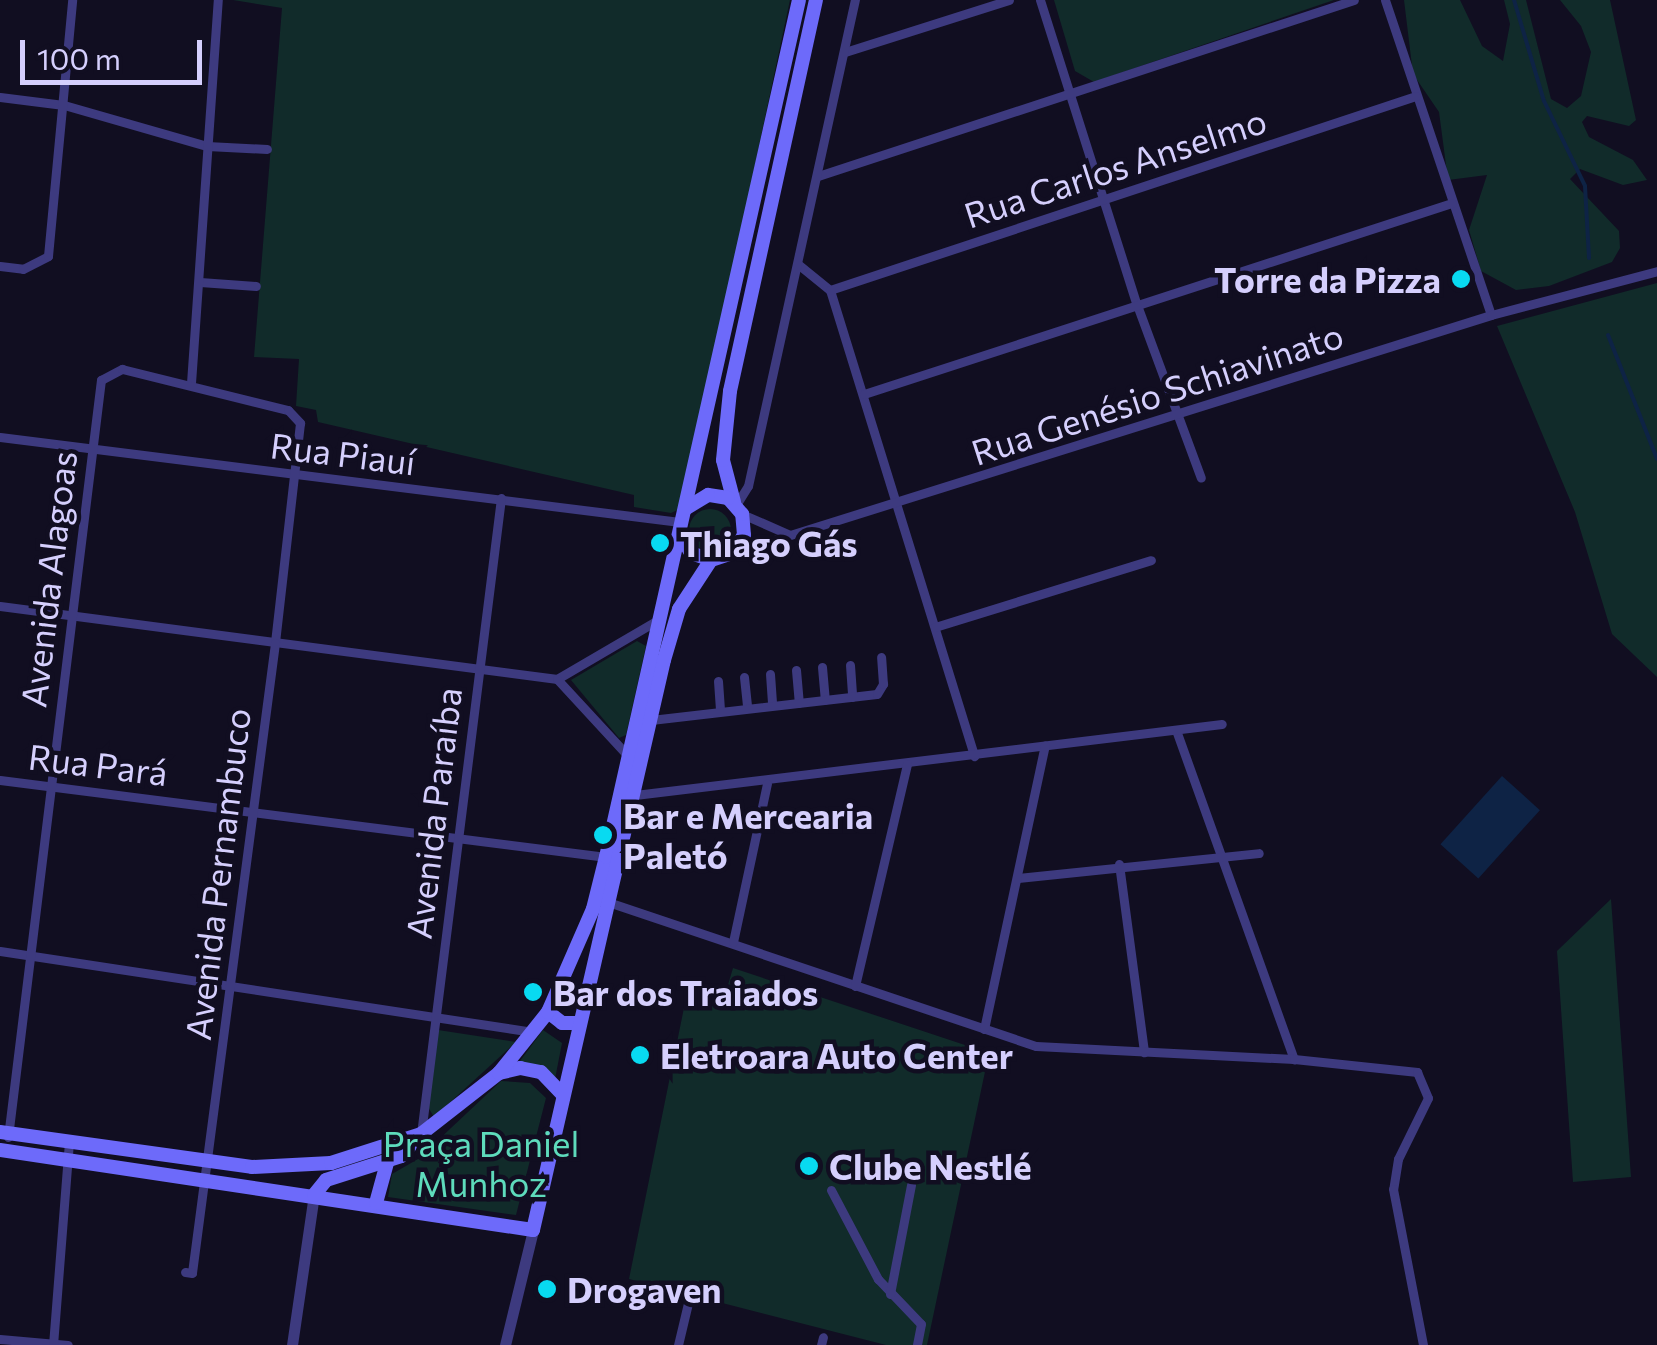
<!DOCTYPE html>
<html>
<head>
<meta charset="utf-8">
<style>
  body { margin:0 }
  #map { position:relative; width:1657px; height:1345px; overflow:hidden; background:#110e21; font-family:Commissioner,sans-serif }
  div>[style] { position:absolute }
  .green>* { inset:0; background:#112b2a }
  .round { border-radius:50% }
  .water>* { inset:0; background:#0e2345; transform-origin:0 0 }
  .stream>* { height:4px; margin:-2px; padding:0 2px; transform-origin:2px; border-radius:2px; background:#0e2345 }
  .minor>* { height:9px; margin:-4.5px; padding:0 4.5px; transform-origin:4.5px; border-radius:4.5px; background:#3d3a7f }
  .tertiary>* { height:11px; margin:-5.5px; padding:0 5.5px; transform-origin:5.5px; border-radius:5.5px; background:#3d3a7f }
  .secondary>* { height:14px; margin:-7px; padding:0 7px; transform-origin:7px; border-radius:7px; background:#6d6afa }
  .dots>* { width:28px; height:28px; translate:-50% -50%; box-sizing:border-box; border:5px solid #110e21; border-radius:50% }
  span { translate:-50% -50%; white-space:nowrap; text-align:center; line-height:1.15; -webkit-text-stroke:9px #110e21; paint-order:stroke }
  .street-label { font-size:35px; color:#d5cffd }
  .poi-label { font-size:35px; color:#d5cffd; font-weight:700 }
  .right { translate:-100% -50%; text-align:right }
  .left { translate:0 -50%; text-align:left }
  .park-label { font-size:35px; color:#5edbbc }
  .scale { position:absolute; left:20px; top:40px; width:182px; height:45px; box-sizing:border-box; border:5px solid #d5cffd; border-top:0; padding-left:12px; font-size:30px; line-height:35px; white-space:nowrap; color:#d5cffd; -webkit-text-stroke:8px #110e21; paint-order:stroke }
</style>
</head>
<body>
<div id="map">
  <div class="green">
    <i style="clip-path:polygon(233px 0,790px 0,682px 508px,671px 513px,634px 507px,634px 495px,318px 422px,316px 410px,296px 406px,299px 359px,254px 357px,282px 8px)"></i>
    <i style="clip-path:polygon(1054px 0,1334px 0,1094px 82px,1075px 71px)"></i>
    <i style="clip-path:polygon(1404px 0,1460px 0,1482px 46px,1503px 61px,1510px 24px,1504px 0,1526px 0,1551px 99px,1567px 108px,1581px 96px,1591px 52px,1581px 26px,1560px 0,1610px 0,1636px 120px,1629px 126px,1587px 116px,1582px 122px,1589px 137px,1633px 160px,1647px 180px,1623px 185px,1580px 169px,1570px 179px,1619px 231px,1620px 248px,1612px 262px,1549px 286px,1516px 290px,1481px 271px,1469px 230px,1487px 175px,1448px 180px,1439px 112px,1413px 74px)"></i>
    <i style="clip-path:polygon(1657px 283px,1657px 677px,1612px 634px,1575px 512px,1497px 326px)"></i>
    <i class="round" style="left:689px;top:509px;width:42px;height:42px"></i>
    <i style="clip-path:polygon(637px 641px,646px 646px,626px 735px,619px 738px,571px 680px)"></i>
    <i style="clip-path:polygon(1611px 899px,1631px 1177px,1573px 1182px,1557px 951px)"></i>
    <i style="clip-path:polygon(733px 968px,989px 1053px,927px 1345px,886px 1345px,629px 1279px,687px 993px,722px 1005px)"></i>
    <i style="clip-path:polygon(438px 1030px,516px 1042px,434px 1117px,428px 1107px)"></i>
    <i style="clip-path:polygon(543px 1030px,562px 1043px,555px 1079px,517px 1065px)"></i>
    <i style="clip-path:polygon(501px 1081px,530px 1083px,546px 1098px,516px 1215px,388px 1197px,392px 1174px,418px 1159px)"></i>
  </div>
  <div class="water">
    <i style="left:1502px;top:776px;width:51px;height:92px;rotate:42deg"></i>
  </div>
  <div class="stream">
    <i style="left:1514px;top:0;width:105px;rotate:73.5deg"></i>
    <i style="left:1544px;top:101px;width:94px;rotate:64.2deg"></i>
    <i style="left:1585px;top:186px;width:72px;rotate:86.8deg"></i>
    <i style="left:1608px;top:335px;width:133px;rotate:68.4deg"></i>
  </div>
  <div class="minor">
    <i style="left:1040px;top:0;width:320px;rotate:72.4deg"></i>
    <i style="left:1137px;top:305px;width:184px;rotate:69.7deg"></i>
    <i style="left:1385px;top:0;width:332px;rotate:71.4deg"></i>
    <i style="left:845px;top:52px;width:172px;rotate:-17.6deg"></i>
    <i style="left:0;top:97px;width:64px;rotate:7.1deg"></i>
    <i style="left:64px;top:105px;width:149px;rotate:16deg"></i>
    <i style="left:207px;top:146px;width:60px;rotate:2.9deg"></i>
    <i style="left:818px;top:176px;width:564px;rotate:-18.18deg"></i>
    <i style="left:799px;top:265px;width:40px;rotate:39deg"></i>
    <i style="left:830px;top:290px;width:488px;rotate:72.8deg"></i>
    <i style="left:0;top:266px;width:23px;rotate:7deg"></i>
    <i style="left:23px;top:269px;width:28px;rotate:-27deg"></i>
    <i style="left:48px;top:256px;width:257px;rotate:-84.6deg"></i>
    <i style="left:200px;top:282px;width:56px;rotate:4.1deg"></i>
    <i style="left:830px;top:290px;width:617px;rotate:-18.32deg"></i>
    <i style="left:191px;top:383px;width:384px;rotate:-86deg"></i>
    <i style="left:864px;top:394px;width:618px;rotate:-18deg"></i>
    <i style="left:0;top:437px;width:685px;rotate:7.13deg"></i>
    <i style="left:736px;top:505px;width:22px;rotate:-58deg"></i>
    <i style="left:748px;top:486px;width:498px;rotate:-77.6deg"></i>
    <i style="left:742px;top:514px;width:52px;rotate:23.6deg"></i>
    <i style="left:733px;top:553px;width:794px;rotate:-17.43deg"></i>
    <i style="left:1491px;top:315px;width:172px;rotate:-14.8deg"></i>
    <i style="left:0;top:606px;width:562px;rotate:7.47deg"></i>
    <i style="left:557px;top:679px;width:117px;rotate:-30.3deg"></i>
    <i style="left:935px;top:627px;width:226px;rotate:-17.2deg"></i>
    <i style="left:850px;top:665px;width:32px;rotate:86deg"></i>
    <i style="left:822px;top:667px;width:33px;rotate:85deg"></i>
    <i style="left:796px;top:670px;width:33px;rotate:85deg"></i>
    <i style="left:770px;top:674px;width:31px;rotate:86deg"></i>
    <i style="left:744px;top:677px;width:31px;rotate:84deg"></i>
    <i style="left:557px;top:679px;width:105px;rotate:47.3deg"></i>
    <i style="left:718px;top:681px;width:30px;rotate:86deg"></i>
    <i style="left:651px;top:720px;width:227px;rotate:-6.6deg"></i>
    <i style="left:877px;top:694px;width:12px;rotate:-59deg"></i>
    <i style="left:883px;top:684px;width:27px;rotate:-94deg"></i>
    <i style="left:1176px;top:730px;width:350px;rotate:70.3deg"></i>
    <i style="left:0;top:780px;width:611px;rotate:7.24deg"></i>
    <i style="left:635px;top:795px;width:591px;rotate:-6.9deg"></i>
    <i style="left:1119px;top:864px;width:190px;rotate:82.4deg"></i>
    <i style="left:1018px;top:878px;width:242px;rotate:-5.9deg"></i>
    <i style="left:611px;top:903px;width:448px;rotate:18.6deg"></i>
    <i style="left:1036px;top:1046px;width:258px;rotate:2.9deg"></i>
    <i style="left:1294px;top:1059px;width:124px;rotate:6deg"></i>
    <i style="left:1417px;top:1072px;width:28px;rotate:67deg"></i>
    <i style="left:1428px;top:1098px;width:68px;rotate:116.2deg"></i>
    <i style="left:1398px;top:1159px;width:30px;rotate:99deg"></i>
    <i style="left:1393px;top:1189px;width:159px;rotate:79.1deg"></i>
    <i style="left:733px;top:942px;width:162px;rotate:-77.9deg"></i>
    <i style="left:0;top:951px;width:539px;rotate:8.64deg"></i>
    <i style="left:855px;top:986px;width:228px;rotate:-76.8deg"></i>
    <i style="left:984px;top:1029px;width:290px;rotate:-77.9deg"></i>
    <i style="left:421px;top:1134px;width:641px;rotate:-82.83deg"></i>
    <i style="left:8px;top:1137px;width:763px;rotate:-83deg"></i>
    <i style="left:101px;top:380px;width:24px;rotate:-28deg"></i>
    <i style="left:122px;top:369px;width:171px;rotate:13.9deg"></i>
    <i style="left:288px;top:410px;width:18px;rotate:47deg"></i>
    <i style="left:300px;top:423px;width:221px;rotate:96.5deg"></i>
    <i style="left:275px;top:643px;width:635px;rotate:97.51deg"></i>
    <i style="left:192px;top:1273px;width:7px;rotate:-172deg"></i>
    <i style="left:831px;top:1190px;width:101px;rotate:62.2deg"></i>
    <i style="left:878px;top:1279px;width:62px;rotate:46.3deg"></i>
    <i style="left:921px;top:1324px;width:21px;rotate:101deg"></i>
    <i style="left:890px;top:1294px;width:111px;rotate:-79.1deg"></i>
    <i style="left:0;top:1339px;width:68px;rotate:5deg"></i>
    <i style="left:53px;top:1345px;width:205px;rotate:-85.5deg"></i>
    <i style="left:678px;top:1345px;width:43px;rotate:-76.6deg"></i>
    <i style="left:821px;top:1345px;width:8px;rotate:-76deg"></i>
  </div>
  <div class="tertiary">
    <i style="left:292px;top:1345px;width:152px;rotate:-81.7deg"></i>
    <i style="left:505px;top:1345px;width:118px;rotate:-76.3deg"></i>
  </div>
  <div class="secondary">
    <i style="left:734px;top:502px;width:43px;rotate:-104.7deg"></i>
    <i style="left:723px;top:460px;width:69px;rotate:-84.2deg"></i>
    <i style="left:730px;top:391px;width:400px;rotate:-77.6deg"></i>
    <i style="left:680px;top:534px;width:22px;rotate:60deg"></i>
    <i style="left:691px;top:553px;width:21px;rotate:19deg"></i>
    <i style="left:711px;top:560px;width:23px;rotate:-18deg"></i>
    <i style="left:733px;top:553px;width:21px;rotate:-59deg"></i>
    <i style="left:744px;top:535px;width:21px;rotate:-95deg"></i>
    <i style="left:742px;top:514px;width:21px;rotate:-131deg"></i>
    <i style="left:728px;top:498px;width:20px;rotate:-171deg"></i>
    <i style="left:708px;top:495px;width:26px;rotate:149deg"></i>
    <i style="left:548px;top:1012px;width:18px;rotate:38deg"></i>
    <i style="left:562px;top:1023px;width:17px"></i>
    <i style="left:499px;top:1073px;width:22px;rotate:-13deg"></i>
    <i style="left:520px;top:1068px;width:21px;rotate:11deg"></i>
    <i style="left:541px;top:1072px;width:32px;rotate:46deg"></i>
    <i style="left:0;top:1132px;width:254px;rotate:7.9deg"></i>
    <i style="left:252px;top:1167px;width:79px;rotate:-2.9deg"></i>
    <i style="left:331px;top:1163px;width:95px;rotate:-17.9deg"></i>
    <i style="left:421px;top:1134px;width:99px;rotate:-38deg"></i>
    <i style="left:499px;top:1073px;width:78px;rotate:-51.2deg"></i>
    <i style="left:548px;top:1012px;width:112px;rotate:-66.4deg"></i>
    <i style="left:593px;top:909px;width:54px;rotate:-76deg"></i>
    <i style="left:606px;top:857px;width:878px;rotate:-77.31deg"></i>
    <i style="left:0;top:1150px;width:539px;rotate:8.54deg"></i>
    <i style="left:533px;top:1230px;width:585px;rotate:-77.06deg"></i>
    <i style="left:664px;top:660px;width:53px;rotate:-73.6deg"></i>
    <i style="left:679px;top:609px;width:59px;rotate:-56.9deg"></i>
    <i style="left:314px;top:1195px;width:19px;rotate:-51deg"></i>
    <i style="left:326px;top:1180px;width:79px;rotate:-17.7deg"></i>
    <i style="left:401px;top:1156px;width:28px;rotate:-48deg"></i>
    <i style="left:376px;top:1203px;width:41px;rotate:-74.6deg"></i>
  </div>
  <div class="dots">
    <i style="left:1461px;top:279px;background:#08daf1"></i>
    <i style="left:660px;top:543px;background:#08daf1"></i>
    <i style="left:603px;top:835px;background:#08daf1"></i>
    <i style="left:533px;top:992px;background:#08daf1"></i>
    <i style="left:640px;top:1055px;background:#08daf1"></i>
    <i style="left:809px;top:1166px;background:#08daf1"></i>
    <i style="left:547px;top:1289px;background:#08daf1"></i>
  </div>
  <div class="street-label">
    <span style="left:1115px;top:167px;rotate:-18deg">Rua Carlos Anselmo</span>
    <span style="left:1157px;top:393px;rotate:-18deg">Rua Genésio Schiavinato</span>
    <span style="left:343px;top:453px;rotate:7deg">Rua Piauí</span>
    <span style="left:48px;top:579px;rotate:-83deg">Avenida Alagoas</span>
    <span style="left:98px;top:764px;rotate:7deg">Rua Pará</span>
    <span style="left:433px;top:813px;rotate:-83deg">Avenida Paraíba</span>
    <span style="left:217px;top:874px;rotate:-83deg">Avenida Pernambuco</span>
  </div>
  <div class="poi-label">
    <span class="right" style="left:1441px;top:279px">Torre da Pizza</span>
    <span class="left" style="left:680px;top:543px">Thiago Gás</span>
    <span class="left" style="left:623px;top:835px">Bar e Mercearia<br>Paletó</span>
    <span class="left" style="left:553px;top:992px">Bar dos Traiados</span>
    <span class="left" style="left:660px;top:1055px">Eletroara Auto Center</span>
    <span class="left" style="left:829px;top:1166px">Clube Nestlé</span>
    <span class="left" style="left:567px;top:1289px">Drogaven</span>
  </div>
  <div class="park-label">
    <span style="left:481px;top:1163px">Praça Daniel<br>Munhoz</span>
  </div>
  <div class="scale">100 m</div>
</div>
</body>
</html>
